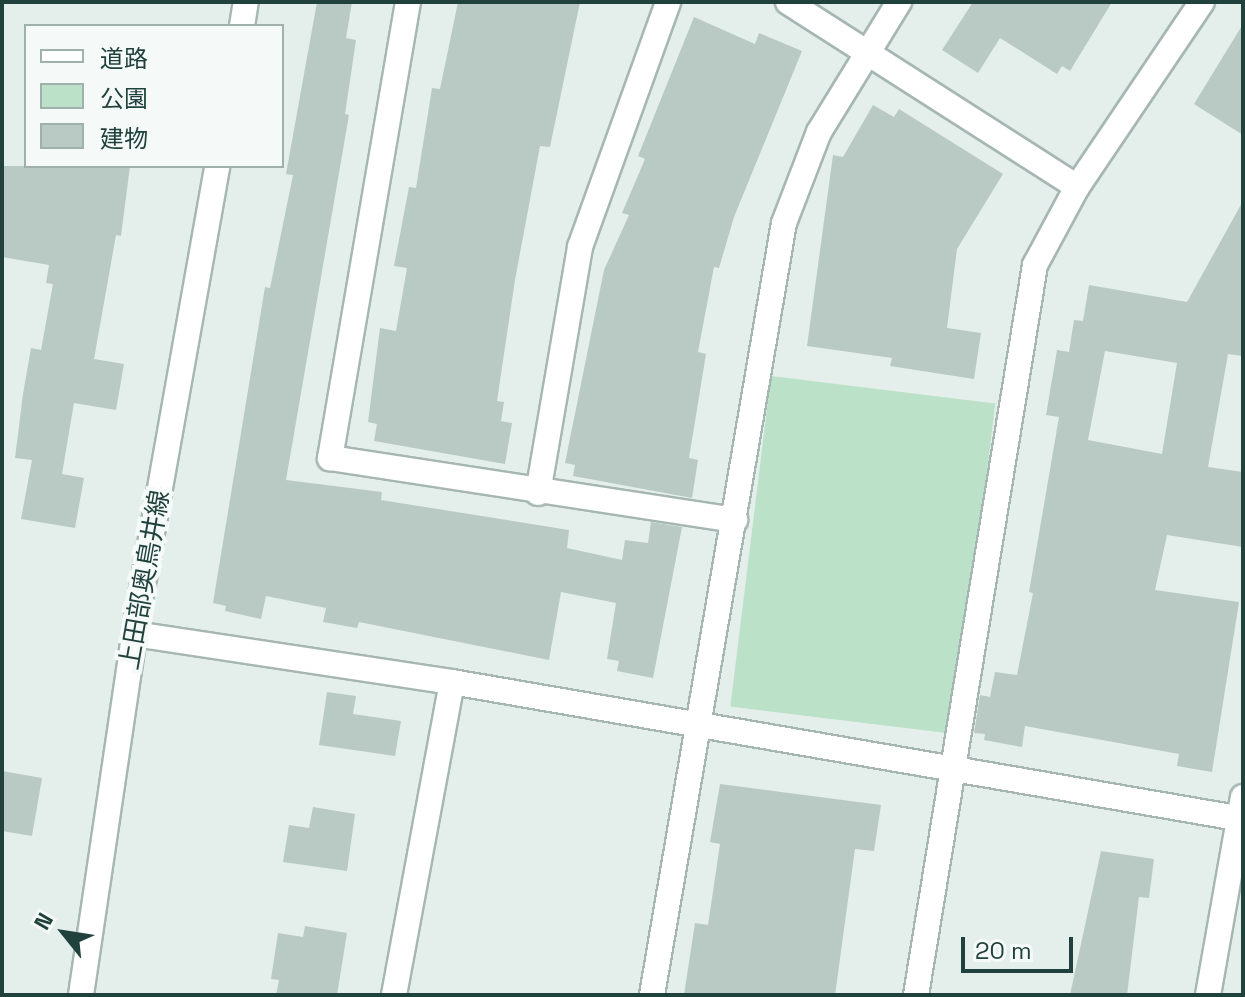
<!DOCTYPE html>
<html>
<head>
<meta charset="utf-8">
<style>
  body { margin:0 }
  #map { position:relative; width:1245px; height:997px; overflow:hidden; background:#e4eeeb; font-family:"Space Grotesk","Noto Sans JP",sans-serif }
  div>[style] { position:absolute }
  .green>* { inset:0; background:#bbe1c8; transform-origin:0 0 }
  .building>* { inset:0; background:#b9cac4 }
  .roads { filter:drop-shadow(2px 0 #a6b7b3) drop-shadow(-2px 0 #a6b7b3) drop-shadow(0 2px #a6b7b3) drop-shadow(0 -2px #a6b7b3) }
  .minor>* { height:24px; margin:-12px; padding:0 12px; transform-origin:12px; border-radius:12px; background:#fff }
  span { translate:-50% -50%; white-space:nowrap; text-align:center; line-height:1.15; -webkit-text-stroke:8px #f5faf8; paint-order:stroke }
  .street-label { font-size:26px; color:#21423c }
  .frame { position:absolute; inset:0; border:4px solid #21423c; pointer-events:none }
  .legend { position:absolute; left:24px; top:24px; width:260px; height:144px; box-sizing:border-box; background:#f5faf8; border:2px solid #a0b0ad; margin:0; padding:10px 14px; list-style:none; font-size:24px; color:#21423c }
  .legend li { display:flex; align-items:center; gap:16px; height:40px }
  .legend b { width:40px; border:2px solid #a0b0ad }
  .north { position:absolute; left:24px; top:893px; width:80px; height:80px; -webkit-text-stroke:6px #f5faf8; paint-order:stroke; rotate:300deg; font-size:22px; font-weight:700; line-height:32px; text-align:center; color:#21423c }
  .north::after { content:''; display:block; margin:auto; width:28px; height:36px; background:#21423c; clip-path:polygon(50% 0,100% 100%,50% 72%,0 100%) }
  .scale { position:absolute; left:961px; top:937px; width:112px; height:36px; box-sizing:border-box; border:4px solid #21423c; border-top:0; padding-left:10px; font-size:24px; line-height:28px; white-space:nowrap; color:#21423c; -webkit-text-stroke:6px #f5faf8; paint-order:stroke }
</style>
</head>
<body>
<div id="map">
  <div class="green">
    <i style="left:771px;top:376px;width:226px;height:333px;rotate:7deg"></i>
  </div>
  <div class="building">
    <i style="clip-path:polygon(317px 2px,352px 2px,346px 38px,356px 40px,345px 114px,349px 115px,286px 480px,382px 492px,381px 500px,569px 530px,567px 548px,622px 560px,625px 540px,648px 543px,651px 522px,682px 527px,653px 678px,617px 671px,619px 661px,607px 659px,616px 603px,561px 592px,549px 660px,359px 622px,357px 628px,323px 622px,326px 608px,266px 596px,261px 619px,225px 611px,226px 606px,213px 603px,265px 287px,270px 288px,293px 175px,286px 174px)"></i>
    <i style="clip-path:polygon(458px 2px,580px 2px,550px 147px,540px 146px,515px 280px,497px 401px,504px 402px,501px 421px,512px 423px,505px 464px,374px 441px,377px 424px,368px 422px,380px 328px,396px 331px,407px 268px,394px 266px,409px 187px,416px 188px,432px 88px,440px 89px)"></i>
    <i style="clip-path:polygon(973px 2px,1112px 2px,1070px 71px,1062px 66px,1057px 74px,1000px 38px,978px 73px,942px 50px)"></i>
    <i style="clip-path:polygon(694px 17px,755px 44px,759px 33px,802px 51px,734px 217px,719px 268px,714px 267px,698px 352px,706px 354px,689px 458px,698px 460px,692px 498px,573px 476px,575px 465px,565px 463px,604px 270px,629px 215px,622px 213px,645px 159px,638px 156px)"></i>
    <i style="clip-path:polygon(1243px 24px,1243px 135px,1194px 104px)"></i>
    <i style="clip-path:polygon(873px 105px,894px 117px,899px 109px,1003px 174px,957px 249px,947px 328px,981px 333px,974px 379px,890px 366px,892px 358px,807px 346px,833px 155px,843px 157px)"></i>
    <i style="clip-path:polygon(2px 166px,130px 166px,121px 236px,116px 235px,94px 359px,124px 364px,116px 410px,74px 403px,62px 474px,84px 478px,75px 528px,21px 519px,32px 460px,15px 458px,23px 394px,31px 348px,41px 350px,53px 284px,46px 283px,49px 265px,2px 257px)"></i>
    <i style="clip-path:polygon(evenodd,1243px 201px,1243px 356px,1228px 354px,1208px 467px,1243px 472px,1243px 547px,1167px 535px,1155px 590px,1239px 602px,1212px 772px,1177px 766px,1179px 754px,1025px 726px,1022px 747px,984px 740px,985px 734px,974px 733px,980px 695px,990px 697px,995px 672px,1017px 675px,1033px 593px,1029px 592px,1059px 417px,1046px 415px,1057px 350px,1069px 352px,1074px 320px,1083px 321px,1089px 285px,1187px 302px,1243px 201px,1105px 351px,1177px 363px,1162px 454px,1088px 440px,1105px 351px)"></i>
    <i style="clip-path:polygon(327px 692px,356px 696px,353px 714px,401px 721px,395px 756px,319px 745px)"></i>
    <i style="clip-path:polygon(2px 771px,42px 778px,32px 836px,2px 831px)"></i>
    <i style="clip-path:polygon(720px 784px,881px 805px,874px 851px,855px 849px,835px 995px,684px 995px,695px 923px,708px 925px,720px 844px,710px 842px)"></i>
    <i style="clip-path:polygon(313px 807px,355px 814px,347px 871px,283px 862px,289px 825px,309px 828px)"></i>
    <i style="clip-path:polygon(1101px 851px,1154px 859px,1149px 898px,1139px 897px,1127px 995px,1070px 995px)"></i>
    <i style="clip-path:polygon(305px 926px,347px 933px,337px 995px,276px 995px,279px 980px,271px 979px,278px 933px,303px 937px)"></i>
  </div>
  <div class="roads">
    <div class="minor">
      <i style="left:408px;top:2px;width:463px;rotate:99.7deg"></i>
      <i style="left:330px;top:458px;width:410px;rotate:8.7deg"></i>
      <i style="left:788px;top:2px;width:343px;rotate:32.6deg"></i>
      <i style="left:242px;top:26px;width:24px;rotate:-81deg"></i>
      <i style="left:538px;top:493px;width:250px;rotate:-80.3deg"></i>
      <i style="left:580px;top:247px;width:260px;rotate:-70.2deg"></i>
      <i style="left:134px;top:634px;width:322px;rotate:8.6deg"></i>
      <i style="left:452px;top:682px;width:803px;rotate:9.83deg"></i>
      <i style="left:81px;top:995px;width:365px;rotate:-81.6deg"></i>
      <i style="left:134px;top:634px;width:475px;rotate:-79.9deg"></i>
      <i style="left:394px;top:995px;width:318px;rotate:-79.5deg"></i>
      <i style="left:652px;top:995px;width:783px;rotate:-80.3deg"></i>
      <i style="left:784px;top:223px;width:97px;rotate:-69deg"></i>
      <i style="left:819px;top:132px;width:153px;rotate:-58.4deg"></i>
      <i style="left:916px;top:995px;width:740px;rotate:-80.74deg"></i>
      <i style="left:1035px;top:265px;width:89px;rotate:-61.7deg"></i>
      <i style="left:1077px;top:187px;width:223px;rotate:-56deg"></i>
      <i style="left:1208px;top:995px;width:201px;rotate:-80deg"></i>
    </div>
  </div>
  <div class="street-label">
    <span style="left:145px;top:580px;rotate:-80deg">上田部奥鳥井線</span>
  </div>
  <div class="frame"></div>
  <ul class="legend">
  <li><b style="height:10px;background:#fff"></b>道路</li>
  <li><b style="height:22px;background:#bbe1c8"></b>公園</li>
  <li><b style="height:22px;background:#b9cac4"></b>建物</li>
  </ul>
  <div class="north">N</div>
  <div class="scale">20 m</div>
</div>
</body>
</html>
